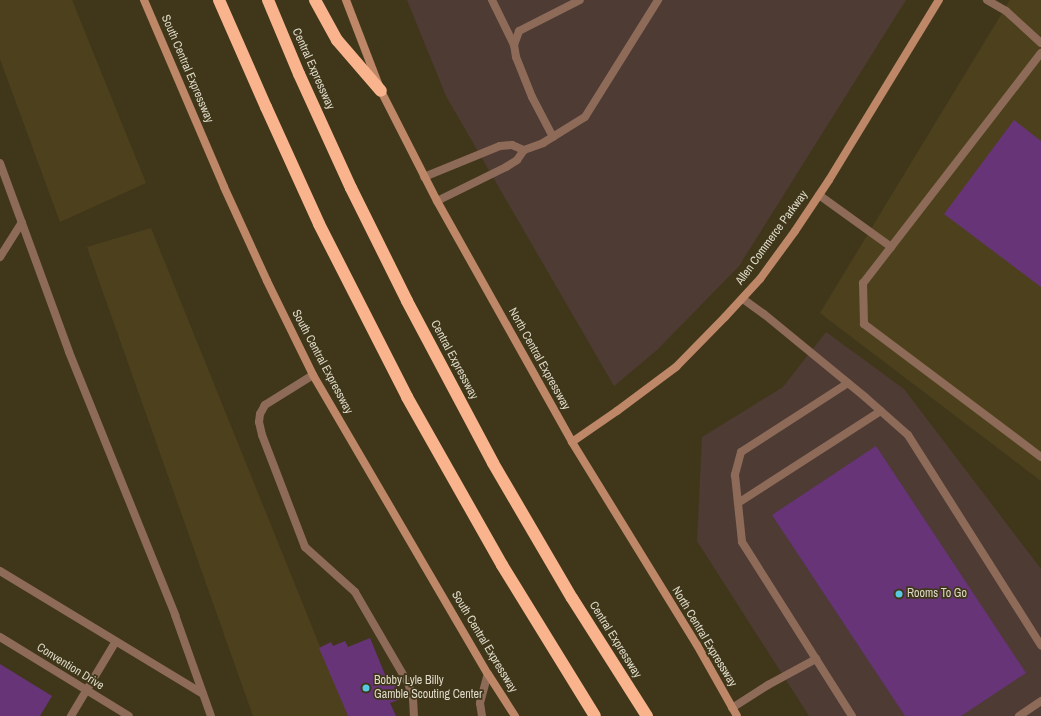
<!DOCTYPE html>
<html>
<head>
<meta charset="utf-8">
<style>
  body { margin:0 }
  #map { position:relative; width:1041px; height:716px; overflow:hidden; background:#40371b; font-family:"Archivo Narrow",sans-serif }
  div>[style] { position:absolute }
  .commercial>* { inset:0; background:#4e3b34 }
  .built>* { inset:0; background:#4d411d }
  .building>* { inset:0; background:#663477 }
  .lane>* { height:8px; margin:-4px; padding:0 4px; transform-origin:4px; border-radius:4px; background:#8e6b58 }
  .street>* { height:8px; margin:-4px; padding:0 4px; transform-origin:4px; border-radius:4px; background:#8e6b58 }
  .secondary>* { height:8px; margin:-4px; padding:0 4px; transform-origin:4px; border-radius:4px; background:#be8767 }
  .highway>* { height:12px; margin:-6px; padding:0 6px; transform-origin:6px; border-radius:6px; background:#f9b48d }
  .dots>* { width:11px; height:11px; translate:-50% -50%; box-sizing:border-box; border:2px solid #40371b; border-radius:50% }
  span { translate:-50% -50%; white-space:nowrap; text-align:center; line-height:1.15; -webkit-text-stroke:3.5px #40371b; paint-order:stroke }
  .street-label { font-size:12px; color:#ded9c8 }
  .poi-label { font-size:12px; color:#ded9c8 }
  .left { translate:0 -50%; text-align:left }
</style>
</head>
<body>
<div id="map">
  <div class="commercial">
    <i style="clip-path:polygon(407px 0,906px 0,739px 266px,657px 350px,614px 386px,446px 96px)"></i>
    <i style="clip-path:polygon(826px 332px,904px 389px,1041px 569px,1041px 716px,809px 716px,697px 541px,702px 437px,783px 387px)"></i>
  </div>
  <div class="built">
    <i style="clip-path:polygon(0 0,72px 0,146px 183px,60px 222px,0 59px)"></i>
    <i style="clip-path:polygon(1010px 0,1041px 0,1041px 481px,820px 313px)"></i>
    <i style="clip-path:polygon(151px 228px,348px 716px,253px 716px,87px 247px)"></i>
  </div>
  <div class="building">
    <i style="clip-path:polygon(1014px 120px,1041px 141px,1041px 287px,944px 214px)"></i>
    <i style="clip-path:polygon(876px 446px,1026px 673px,961px 716px,905px 716px,772px 515px)"></i>
    <i style="clip-path:polygon(370px 638px,386px 677px,391px 675px,401px 699px,390px 703px,396px 716px,348px 716px,319px 648px,331px 642px,333px 646px,345px 641px,348px 647px)"></i>
    <i style="clip-path:polygon(0 664px,52px 696px,40px 716px,0 716px)"></i>
  </div>
  <div class="lane">
    <i style="left:492px;top:0;width:50px;rotate:63.9deg"></i>
    <i style="left:987px;top:0;width:22px;rotate:30deg"></i>
    <i style="left:1006px;top:11px;width:47px;rotate:42.4deg"></i>
    <i style="left:1041px;top:53px;width:291px;rotate:127.7deg"></i>
    <i style="left:863px;top:283px;width:41px;rotate:88.6deg"></i>
    <i style="left:864px;top:324px;width:221px;rotate:36.9deg"></i>
    <i style="left:553px;top:137px;width:45px;rotate:-117.7deg"></i>
    <i style="left:532px;top:97px;width:43px;rotate:-111.8deg"></i>
    <i style="left:516px;top:57px;width:12px;rotate:-99deg"></i>
    <i style="left:514px;top:45px;width:15px;rotate:-70deg"></i>
    <i style="left:519px;top:31px;width:68px;rotate:-26.9deg"></i>
    <i style="left:0;top:163px;width:201px;rotate:69.9deg"></i>
    <i style="left:69px;top:352px;width:284px;rotate:68deg"></i>
    <i style="left:175px;top:615px;width:107px;rotate:70.4deg"></i>
    <i style="left:424px;top:177px;width:82px;rotate:-22.2deg"></i>
    <i style="left:500px;top:146px;width:12px;rotate:-5deg"></i>
    <i style="left:512px;top:145px;width:13px;rotate:23deg"></i>
    <i style="left:819px;top:195px;width:89px;rotate:35.8deg"></i>
    <i style="left:437px;top:201px;width:77px;rotate:-26.2deg"></i>
    <i style="left:506px;top:167px;width:13px;rotate:-32deg"></i>
    <i style="left:517px;top:160px;width:12px;rotate:-55deg"></i>
    <i style="left:524px;top:150px;width:20px;rotate:-20deg"></i>
    <i style="left:543px;top:143px;width:49px;rotate:-31.8deg"></i>
    <i style="left:585px;top:117px;width:138px;rotate:-58deg"></i>
    <i style="left:0;top:257px;width:41px;rotate:-57.8deg"></i>
    <i style="left:743px;top:299px;width:26px;rotate:36deg"></i>
    <i style="left:764px;top:314px;width:131px;rotate:39.4deg"></i>
    <i style="left:865px;top:397px;width:57px;rotate:41.5deg"></i>
    <i style="left:908px;top:435px;width:249px;rotate:57.7deg"></i>
    <i style="left:313px;top:375px;width:57px;rotate:148deg"></i>
    <i style="left:265px;top:405px;width:10px;rotate:119deg"></i>
    <i style="left:260px;top:414px;width:8px;rotate:97deg"></i>
    <i style="left:259px;top:422px;width:13px;rotate:77deg"></i>
    <i style="left:262px;top:435px;width:120px;rotate:69deg"></i>
    <i style="left:305px;top:547px;width:67px;rotate:42deg"></i>
    <i style="left:355px;top:592px;width:105px;rotate:59.8deg"></i>
    <i style="left:408px;top:683px;width:16px;rotate:72deg"></i>
    <i style="left:413px;top:698px;width:18px;rotate:87deg"></i>
    <i style="left:848px;top:383px;width:127px;rotate:147.2deg"></i>
    <i style="left:741px;top:452px;width:24px;rotate:105deg"></i>
    <i style="left:735px;top:475px;width:67px;rotate:84deg"></i>
    <i style="left:742px;top:542px;width:206px;rotate:57.7deg"></i>
    <i style="left:738px;top:503px;width:170px;rotate:-32.8deg"></i>
    <i style="left:0;top:571px;width:237px;rotate:31.2deg"></i>
    <i style="left:732px;top:708px;width:43px;rotate:-32.6deg"></i>
    <i style="left:768px;top:685px;width:55px;rotate:-28.4deg"></i>
    <i style="left:71px;top:716px;width:87px;rotate:-59deg"></i>
    <i style="left:1019px;top:716px;width:27px;rotate:-34deg"></i>
  </div>
  <div class="street">
    <i style="left:0;top:637px;width:151px;rotate:31.5deg"></i>
    <i style="left:482px;top:716px;width:13px;rotate:-99deg"></i>
    <i style="left:480px;top:703px;width:30px;rotate:-75deg"></i>
  </div>
  <div class="secondary">
    <i style="left:144px;top:0;width:203px;rotate:66.8deg"></i>
    <i style="left:224px;top:187px;width:103px;rotate:65.4deg"></i>
    <i style="left:267px;top:281px;width:105px;rotate:63.9deg"></i>
    <i style="left:313px;top:375px;width:346px;rotate:59.7deg"></i>
    <i style="left:488px;top:674px;width:50px;rotate:57.3deg"></i>
    <i style="left:346px;top:0;width:97px;rotate:69deg"></i>
    <i style="left:381px;top:91px;width:123px;rotate:63deg"></i>
    <i style="left:437px;top:201px;width:276px;rotate:60.7deg"></i>
    <i style="left:572px;top:442px;width:238px;rotate:58.4deg"></i>
    <i style="left:697px;top:645px;width:81px;rotate:60.6deg"></i>
    <i style="left:572px;top:442px;width:55px;rotate:-34.6deg"></i>
    <i style="left:617px;top:411px;width:74px;rotate:-36.7deg"></i>
    <i style="left:676px;top:367px;width:70px;rotate:-45.6deg"></i>
    <i style="left:725px;top:317px;width:52px;rotate:-47.4deg"></i>
    <i style="left:760px;top:279px;width:59px;rotate:-53.9deg"></i>
    <i style="left:795px;top:231px;width:61px;rotate:-56.3deg"></i>
    <i style="left:829px;top:180px;width:211px;rotate:-58.6deg"></i>
  </div>
  <div class="highway">
    <i style="left:219px;top:0;width:117px;rotate:66.3deg"></i>
    <i style="left:266px;top:107px;width:128px;rotate:65.6deg"></i>
    <i style="left:319px;top:224px;width:194px;rotate:63deg"></i>
    <i style="left:407px;top:397px;width:193px;rotate:60.5deg"></i>
    <i style="left:502px;top:565px;width:177px;rotate:58.4deg"></i>
    <i style="left:268px;top:0;width:80px;rotate:67.3deg"></i>
    <i style="left:299px;top:74px;width:125px;rotate:65.5deg"></i>
    <i style="left:351px;top:188px;width:126px;rotate:63.6deg"></i>
    <i style="left:407px;top:301px;width:183px;rotate:62deg"></i>
    <i style="left:493px;top:463px;width:156px;rotate:59.7deg"></i>
    <i style="left:572px;top:598px;width:140px;rotate:57.6deg"></i>
    <i style="left:315px;top:0;width:46px;rotate:61.2deg"></i>
    <i style="left:337px;top:40px;width:67px;rotate:49.2deg"></i>
  </div>
  <div class="dots">
    <i style="left:899px;top:594px;background:#55cae0"></i>
    <i style="left:366px;top:688px;background:#55cae0"></i>
  </div>
  <div class="street-label">
    <span style="left:187px;top:69px;rotate:67deg">South Central Expressway</span>
    <span style="left:313px;top:69px;rotate:66deg">Central Expressway</span>
    <span style="left:772px;top:238px;rotate:-54deg">Allen Commerce Parkway</span>
    <span style="left:539px;top:359px;rotate:61deg">North Central Expressway</span>
    <span style="left:454px;top:360px;rotate:62deg">Central Expressway</span>
    <span style="left:322px;top:362px;rotate:62deg">South Central Expressway</span>
    <span style="left:704px;top:637px;rotate:59deg">North Central Expressway</span>
    <span style="left:615px;top:640px;rotate:58deg">Central Expressway</span>
    <span style="left:484px;top:642px;rotate:59deg">South Central Expressway</span>
    <span style="left:70px;top:667px;rotate:32deg">Convention Drive</span>
  </div>
  <div class="poi-label">
    <span class="left" style="left:907px;top:594px">Rooms To Go</span>
    <span class="left" style="left:374px;top:688px">Bobby Lyle Billy<br>Gamble Scouting Center</span>
  </div>
</div>
</body>
</html>
